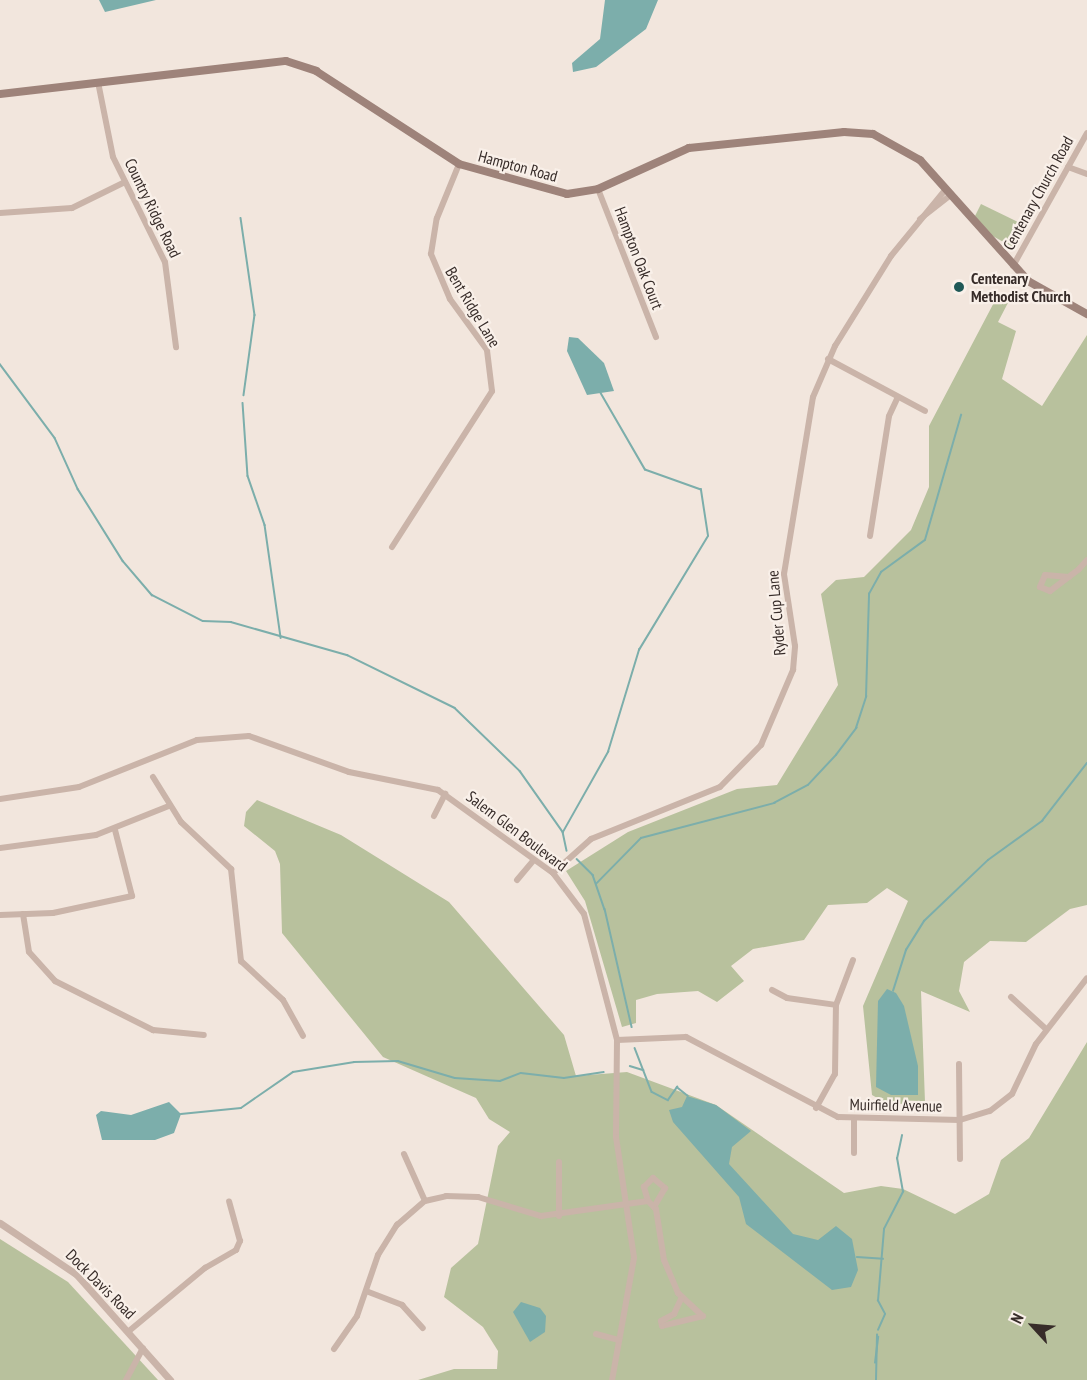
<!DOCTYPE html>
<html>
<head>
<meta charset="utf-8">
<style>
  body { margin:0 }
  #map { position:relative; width:1087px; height:1380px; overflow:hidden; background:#f2e6dd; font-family:"PT Sans Narrow",sans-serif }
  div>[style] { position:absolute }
  .green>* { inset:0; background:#b8c19d }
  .water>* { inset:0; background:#7caeab }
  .stream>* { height:1.5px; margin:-0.75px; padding:0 0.75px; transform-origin:0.75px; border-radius:0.75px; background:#7caeab }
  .minor>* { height:6px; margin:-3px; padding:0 3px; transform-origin:3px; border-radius:3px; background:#cab4a9 }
  .tertiary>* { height:7px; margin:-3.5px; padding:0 3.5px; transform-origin:3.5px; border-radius:3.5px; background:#cab4a9 }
  .secondary>* { height:8px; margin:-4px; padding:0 4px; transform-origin:4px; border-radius:4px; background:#9e837a }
  .dots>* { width:16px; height:16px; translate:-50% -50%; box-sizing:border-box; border:3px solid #f9f0e9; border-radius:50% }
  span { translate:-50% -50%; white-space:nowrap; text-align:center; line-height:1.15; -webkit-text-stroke:4.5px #f9f0e9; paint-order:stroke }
  .street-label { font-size:16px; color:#372c29 }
  .poi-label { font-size:16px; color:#372c29; font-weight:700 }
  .left { translate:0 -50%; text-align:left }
  .north { position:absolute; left:1003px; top:1296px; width:60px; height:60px; -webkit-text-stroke:4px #f9f0e9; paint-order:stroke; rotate:296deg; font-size:16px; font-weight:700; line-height:24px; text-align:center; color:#372c29 }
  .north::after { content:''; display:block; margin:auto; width:21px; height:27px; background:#372c29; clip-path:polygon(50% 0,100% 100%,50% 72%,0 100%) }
</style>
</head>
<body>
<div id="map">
  <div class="green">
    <i style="clip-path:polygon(981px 204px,1024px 225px,1014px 248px,991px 235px,975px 216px)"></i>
    <i style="clip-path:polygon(999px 293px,1011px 297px,998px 322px,1016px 331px,1002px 379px,1042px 406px,1087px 335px,1087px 905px,1070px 909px,1026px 942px,990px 941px,964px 962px,959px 991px,970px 1012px,921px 991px,925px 1102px,917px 1105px,886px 1103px,872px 1095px,863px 1006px,908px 901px,887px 888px,867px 903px,828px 905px,804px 940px,753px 949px,731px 966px,744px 981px,717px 1002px,698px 991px,657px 994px,636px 1000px,636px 1023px,622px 1027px,585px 901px,566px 871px,628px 832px,737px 789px,777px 785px,838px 685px,821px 594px,836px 580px,864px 577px,911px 530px,929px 487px,929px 426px)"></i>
    <i style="clip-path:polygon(257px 800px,341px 835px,449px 902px,564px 1035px,576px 1076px,627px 1072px,716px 1105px,844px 1193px,881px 1186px,903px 1189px,955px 1214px,989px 1194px,1001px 1160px,1029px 1138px,1087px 1042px,1087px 1380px,418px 1380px,454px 1369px,497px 1369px,498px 1351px,483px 1327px,444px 1297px,451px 1268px,478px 1244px,498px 1146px,510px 1132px,489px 1119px,476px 1098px,383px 1057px,282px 933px,280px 864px,275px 851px,244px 826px,246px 812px)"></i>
    <i style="clip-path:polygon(0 1239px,68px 1282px,158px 1380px,0 1380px)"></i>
  </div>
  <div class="water">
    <i style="clip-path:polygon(99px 0,156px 0,105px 12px)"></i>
    <i style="clip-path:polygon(605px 0,658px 0,646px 29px,596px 67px,573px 72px,572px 63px,600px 39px)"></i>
    <i style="clip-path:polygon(569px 337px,578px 338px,604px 363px,614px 391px,587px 395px,567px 351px)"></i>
    <i style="clip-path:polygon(887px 989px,896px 993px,904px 1006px,918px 1066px,918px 1095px,891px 1095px,876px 1087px,878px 1001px)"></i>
    <i style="clip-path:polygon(687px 1096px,716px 1105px,751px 1131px,732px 1147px,729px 1164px,793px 1234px,818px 1240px,836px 1226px,852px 1239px,858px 1270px,851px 1287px,832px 1290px,746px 1224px,739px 1197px,673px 1122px,669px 1110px,682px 1107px)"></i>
    <i style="clip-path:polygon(169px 1102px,181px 1114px,174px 1133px,155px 1140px,102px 1140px,96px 1115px,101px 1111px,131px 1115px)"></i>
    <i style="clip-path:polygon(521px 1302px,540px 1308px,546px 1316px,545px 1332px,530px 1342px,513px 1312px)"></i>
  </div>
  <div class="stream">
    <i style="left:241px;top:218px;width:98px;rotate:81.8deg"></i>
    <i style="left:255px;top:315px;width:81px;rotate:97.8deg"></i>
    <i style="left:0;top:364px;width:92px;rotate:53.4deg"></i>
    <i style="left:55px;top:438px;width:56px;rotate:65.7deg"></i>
    <i style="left:78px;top:489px;width:85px;rotate:58deg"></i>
    <i style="left:123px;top:561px;width:45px;rotate:49.5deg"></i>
    <i style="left:152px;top:595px;width:57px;rotate:27deg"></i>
    <i style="left:203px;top:621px;width:28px;rotate:2deg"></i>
    <i style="left:231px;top:622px;width:121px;rotate:15.9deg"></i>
    <i style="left:347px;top:655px;width:120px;rotate:26.1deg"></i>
    <i style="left:455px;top:708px;width:91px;rotate:44.1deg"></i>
    <i style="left:520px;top:771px;width:75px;rotate:54.8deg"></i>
    <i style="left:563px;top:832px;width:19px;rotate:78deg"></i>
    <i style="left:243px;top:403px;width:73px;rotate:86.1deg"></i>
    <i style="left:248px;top:476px;width:52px;rotate:70.9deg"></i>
    <i style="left:265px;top:525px;width:114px;rotate:81.9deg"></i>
    <i style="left:563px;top:832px;width:92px;rotate:-60.6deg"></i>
    <i style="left:608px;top:752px;width:107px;rotate:-73.1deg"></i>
    <i style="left:639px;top:650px;width:133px;rotate:-58.8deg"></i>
    <i style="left:708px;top:536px;width:47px;rotate:-98.7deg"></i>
    <i style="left:701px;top:490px;width:59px;rotate:-160.3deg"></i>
    <i style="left:645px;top:470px;width:88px;rotate:-120.1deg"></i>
    <i style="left:577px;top:859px;width:23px;rotate:45deg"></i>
    <i style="left:593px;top:875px;width:36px;rotate:71deg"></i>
    <i style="left:605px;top:909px;width:121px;rotate:77.1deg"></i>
    <i style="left:596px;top:884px;width:64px;rotate:-45.6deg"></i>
    <i style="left:641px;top:838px;width:138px;rotate:-14.7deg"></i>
    <i style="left:774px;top:803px;width:38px;rotate:-28deg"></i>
    <i style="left:808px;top:785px;width:41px;rotate:-47deg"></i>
    <i style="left:836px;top:755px;width:34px;rotate:-53deg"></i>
    <i style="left:856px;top:728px;width:33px;rotate:-72deg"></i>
    <i style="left:866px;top:697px;width:103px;rotate:-88.3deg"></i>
    <i style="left:869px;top:594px;width:25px;rotate:-61deg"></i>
    <i style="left:881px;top:572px;width:54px;rotate:-36deg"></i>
    <i style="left:925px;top:540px;width:130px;rotate:-73.9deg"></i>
    <i style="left:893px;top:991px;width:43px;rotate:-72.4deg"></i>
    <i style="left:906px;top:950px;width:34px;rotate:-58deg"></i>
    <i style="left:924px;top:921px;width:88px;rotate:-43.6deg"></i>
    <i style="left:988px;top:860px;width:67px;rotate:-35.8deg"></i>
    <i style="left:1042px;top:821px;width:73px;rotate:-52.2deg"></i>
    <i style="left:635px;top:1048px;width:47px;rotate:68.9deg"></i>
    <i style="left:652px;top:1092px;width:18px;rotate:27deg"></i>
    <i style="left:668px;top:1100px;width:16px;rotate:-55deg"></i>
    <i style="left:677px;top:1087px;width:14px;rotate:39deg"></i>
    <i style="left:630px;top:1066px;width:14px;rotate:17deg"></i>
    <i style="left:181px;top:1114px;width:60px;rotate:-5.7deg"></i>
    <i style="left:241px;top:1108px;width:63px;rotate:-34.7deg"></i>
    <i style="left:293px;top:1072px;width:62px;rotate:-9.3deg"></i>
    <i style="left:354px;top:1062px;width:44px;rotate:-1.3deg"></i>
    <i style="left:398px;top:1061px;width:59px;rotate:16.6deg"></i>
    <i style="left:455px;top:1078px;width:45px;rotate:3.8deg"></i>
    <i style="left:500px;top:1081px;width:22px;rotate:-21deg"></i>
    <i style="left:521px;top:1073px;width:43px;rotate:6.6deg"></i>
    <i style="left:564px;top:1078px;width:40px;rotate:-8.5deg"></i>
    <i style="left:857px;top:1257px;width:26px;rotate:4deg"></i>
    <i style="left:878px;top:1330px;width:17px;rotate:-66deg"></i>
    <i style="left:885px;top:1314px;width:15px;rotate:-118deg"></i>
    <i style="left:878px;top:1301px;width:72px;rotate:-85.2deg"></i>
    <i style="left:884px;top:1229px;width:42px;rotate:-62.8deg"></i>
    <i style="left:903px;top:1192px;width:34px;rotate:-100deg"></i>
    <i style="left:897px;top:1159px;width:24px;rotate:-78deg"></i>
    <i style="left:875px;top:1363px;width:26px;rotate:-83deg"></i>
    <i style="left:876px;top:1380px;width:45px;rotate:-88.7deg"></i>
  </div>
  <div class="minor">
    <i style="left:98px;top:82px;width:76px;rotate:78.7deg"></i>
    <i style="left:113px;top:157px;width:117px;rotate:63.7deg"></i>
    <i style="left:165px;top:262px;width:86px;rotate:82.6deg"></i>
    <i style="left:1068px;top:167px;width:20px;rotate:20deg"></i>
    <i style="left:598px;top:189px;width:159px;rotate:68.6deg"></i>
    <i style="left:0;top:213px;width:72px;rotate:-4deg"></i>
    <i style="left:72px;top:208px;width:59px;rotate:-26.1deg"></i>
    <i style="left:920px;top:219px;width:39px;rotate:-38deg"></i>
    <i style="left:1013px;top:266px;width:152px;rotate:-60.9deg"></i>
    <i style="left:828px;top:359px;width:110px;rotate:28.2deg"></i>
    <i style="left:870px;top:536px;width:121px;rotate:-81deg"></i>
    <i style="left:889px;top:416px;width:21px;rotate:-65deg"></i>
    <i style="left:392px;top:547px;width:185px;rotate:-57.3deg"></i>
    <i style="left:492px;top:391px;width:41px;rotate:-97deg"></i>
    <i style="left:487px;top:350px;width:63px;rotate:-126deg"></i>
    <i style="left:450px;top:299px;width:49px;rotate:-112.9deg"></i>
    <i style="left:431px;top:254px;width:36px;rotate:-81deg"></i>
    <i style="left:437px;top:218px;width:58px;rotate:-67.8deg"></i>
    <i style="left:1069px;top:577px;width:24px;rotate:-175deg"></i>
    <i style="left:1045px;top:575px;width:13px;rotate:113deg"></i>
    <i style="left:1040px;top:587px;width:11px;rotate:22deg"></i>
    <i style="left:1050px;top:591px;width:36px;rotate:-37deg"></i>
    <i style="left:1079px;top:569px;width:12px;rotate:-48deg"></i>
    <i style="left:153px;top:777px;width:53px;rotate:58.1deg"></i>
    <i style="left:181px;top:822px;width:69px;rotate:43.2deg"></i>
    <i style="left:231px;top:869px;width:93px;rotate:83.8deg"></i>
    <i style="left:241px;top:961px;width:57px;rotate:42.9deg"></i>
    <i style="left:283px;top:1000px;width:41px;rotate:60.9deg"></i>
    <i style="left:0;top:799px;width:80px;rotate:-8.6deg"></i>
    <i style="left:79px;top:787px;width:127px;rotate:-21.7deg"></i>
    <i style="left:197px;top:740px;width:52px;rotate:-4.4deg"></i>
    <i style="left:249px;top:736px;width:106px;rotate:19.8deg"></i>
    <i style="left:349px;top:772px;width:91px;rotate:11.4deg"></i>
    <i style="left:438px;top:790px;width:142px;rotate:35.8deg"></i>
    <i style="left:553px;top:873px;width:51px;rotate:52.9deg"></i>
    <i style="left:584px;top:914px;width:130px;rotate:75.3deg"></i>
    <i style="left:617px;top:1040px;width:97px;rotate:90.6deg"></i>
    <i style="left:616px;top:1137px;width:122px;rotate:81.5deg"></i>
    <i style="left:634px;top:1258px;width:124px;rotate:100.2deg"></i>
    <i style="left:434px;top:816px;width:25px;rotate:-63deg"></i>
    <i style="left:0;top:848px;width:97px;rotate:-7.7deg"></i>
    <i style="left:96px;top:835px;width:79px;rotate:-21.7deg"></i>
    <i style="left:553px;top:873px;width:51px;rotate:-41.8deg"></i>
    <i style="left:591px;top:839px;width:139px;rotate:-22deg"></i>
    <i style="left:720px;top:787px;width:59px;rotate:-45.7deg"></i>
    <i style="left:761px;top:745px;width:82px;rotate:-66.9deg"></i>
    <i style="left:793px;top:670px;width:24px;rotate:-85deg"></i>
    <i style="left:795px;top:646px;width:73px;rotate:-98.7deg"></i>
    <i style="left:784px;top:574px;width:179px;rotate:-80.7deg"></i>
    <i style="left:813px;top:397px;width:56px;rotate:-66.7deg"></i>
    <i style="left:835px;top:346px;width:106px;rotate:-58.1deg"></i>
    <i style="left:891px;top:256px;width:87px;rotate:-50.6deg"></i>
    <i style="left:517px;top:880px;width:26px;rotate:-50deg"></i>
    <i style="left:23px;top:914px;width:38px;rotate:81deg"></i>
    <i style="left:29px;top:952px;width:39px;rotate:48deg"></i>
    <i style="left:55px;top:981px;width:110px;rotate:26.6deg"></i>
    <i style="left:153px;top:1030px;width:51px;rotate:5.6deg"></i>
    <i style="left:0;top:915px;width:53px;rotate:-2.2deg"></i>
    <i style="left:53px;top:913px;width:81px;rotate:-12.1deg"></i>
    <i style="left:132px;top:896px;width:68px;rotate:-104.4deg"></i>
    <i style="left:772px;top:990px;width:17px;rotate:28deg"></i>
    <i style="left:787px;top:998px;width:49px;rotate:8.1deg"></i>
    <i style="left:1011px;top:997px;width:47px;rotate:42.4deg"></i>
    <i style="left:617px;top:1040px;width:69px;rotate:-2.5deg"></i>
    <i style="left:686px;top:1037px;width:172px;rotate:27.8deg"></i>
    <i style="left:838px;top:1117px;width:122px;rotate:1.4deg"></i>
    <i style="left:960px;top:1120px;width:31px;rotate:-17deg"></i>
    <i style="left:990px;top:1111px;width:28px;rotate:-38deg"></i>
    <i style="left:1012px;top:1094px;width:55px;rotate:-64.4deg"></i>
    <i style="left:1036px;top:1044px;width:83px;rotate:-52.3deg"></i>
    <i style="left:959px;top:1064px;width:95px;rotate:89.4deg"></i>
    <i style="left:816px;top:1108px;width:39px;rotate:-61deg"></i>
    <i style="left:835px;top:1074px;width:69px;rotate:-89.2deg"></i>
    <i style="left:836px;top:1005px;width:48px;rotate:-69.3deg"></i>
    <i style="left:854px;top:1120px;width:33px;rotate:90deg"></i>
    <i style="left:404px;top:1154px;width:51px;rotate:65.9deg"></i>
    <i style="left:648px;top:1201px;width:15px;rotate:-106deg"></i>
    <i style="left:644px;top:1187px;width:13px;rotate:-45deg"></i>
    <i style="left:653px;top:1178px;width:16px;rotate:40deg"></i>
    <i style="left:665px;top:1188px;width:22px;rotate:120deg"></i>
    <i style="left:559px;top:1216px;width:54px;rotate:-90deg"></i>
    <i style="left:366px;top:1291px;width:39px;rotate:21deg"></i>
    <i style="left:402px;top:1305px;width:31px;rotate:48deg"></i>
    <i style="left:129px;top:1331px;width:99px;rotate:-39.7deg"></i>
    <i style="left:205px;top:1268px;width:36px;rotate:-30deg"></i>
    <i style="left:236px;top:1250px;width:10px;rotate:-66deg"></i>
    <i style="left:240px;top:1241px;width:41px;rotate:-105.4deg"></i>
    <i style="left:596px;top:1334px;width:24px;rotate:15deg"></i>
    <i style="left:334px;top:1349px;width:40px;rotate:-55.1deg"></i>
    <i style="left:357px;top:1316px;width:65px;rotate:-71deg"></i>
    <i style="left:378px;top:1255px;width:36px;rotate:-58deg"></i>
    <i style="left:397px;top:1225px;width:37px;rotate:-41deg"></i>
    <i style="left:425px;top:1201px;width:22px;rotate:-13deg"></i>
    <i style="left:446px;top:1196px;width:32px;rotate:2deg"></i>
    <i style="left:478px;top:1197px;width:66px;rotate:16.8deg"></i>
    <i style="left:541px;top:1216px;width:108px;rotate:-8deg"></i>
    <i style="left:648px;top:1201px;width:11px;rotate:45deg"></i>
    <i style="left:656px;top:1209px;width:52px;rotate:81.1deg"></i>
    <i style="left:664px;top:1260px;width:36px;rotate:67deg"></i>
    <i style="left:678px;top:1293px;width:34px;rotate:43deg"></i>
    <i style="left:703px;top:1316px;width:42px;rotate:166.3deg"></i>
    <i style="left:662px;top:1326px;width:5px;rotate:-101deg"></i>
    <i style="left:661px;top:1321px;width:15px;rotate:-28deg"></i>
    <i style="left:674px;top:1314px;width:17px;rotate:-65deg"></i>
    <i style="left:126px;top:1380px;width:36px;rotate:-62deg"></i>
  </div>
  <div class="tertiary">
    <i style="left:0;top:1223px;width:92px;rotate:33.9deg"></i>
    <i style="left:76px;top:1274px;width:142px;rotate:48.4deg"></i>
  </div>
  <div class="secondary">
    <i style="left:0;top:94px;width:288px;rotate:-6.6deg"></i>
    <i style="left:286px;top:61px;width:32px;rotate:18deg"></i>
    <i style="left:316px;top:71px;width:171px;rotate:33deg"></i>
    <i style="left:459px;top:164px;width:112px;rotate:15.5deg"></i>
    <i style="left:567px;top:194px;width:31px;rotate:-9deg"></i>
    <i style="left:598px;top:189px;width:100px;rotate:-24.3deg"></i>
    <i style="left:689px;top:148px;width:156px;rotate:-5.9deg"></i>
    <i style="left:844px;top:132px;width:29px;rotate:4deg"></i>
    <i style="left:873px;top:134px;width:54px;rotate:29deg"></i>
    <i style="left:920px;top:160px;width:162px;rotate:48.2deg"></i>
    <i style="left:1028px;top:281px;width:68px;rotate:29.2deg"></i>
  </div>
  <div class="dots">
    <i style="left:959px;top:287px;background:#1f5856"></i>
  </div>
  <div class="street-label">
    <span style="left:518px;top:166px;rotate:15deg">Hampton Road</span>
    <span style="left:1038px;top:193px;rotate:-61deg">Centenary Church Road</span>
    <span style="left:153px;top:208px;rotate:64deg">Country Ridge Road</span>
    <span style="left:639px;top:258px;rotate:69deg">Hampton Oak Court</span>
    <span style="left:473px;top:307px;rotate:59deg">Bent Ridge Lane</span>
    <span style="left:776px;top:613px;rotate:-95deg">Ryder Cup Lane</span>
    <span style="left:517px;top:831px;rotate:37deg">Salem Glen Boulevard</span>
    <span style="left:896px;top:1105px;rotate:1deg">Muirfield Avenue</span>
    <span style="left:101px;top:1284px;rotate:45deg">Dock Davis Road</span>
  </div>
  <div class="poi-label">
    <span class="left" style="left:971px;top:287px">Centenary<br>Methodist Church</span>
  </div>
  <div class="north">N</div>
</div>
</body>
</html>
